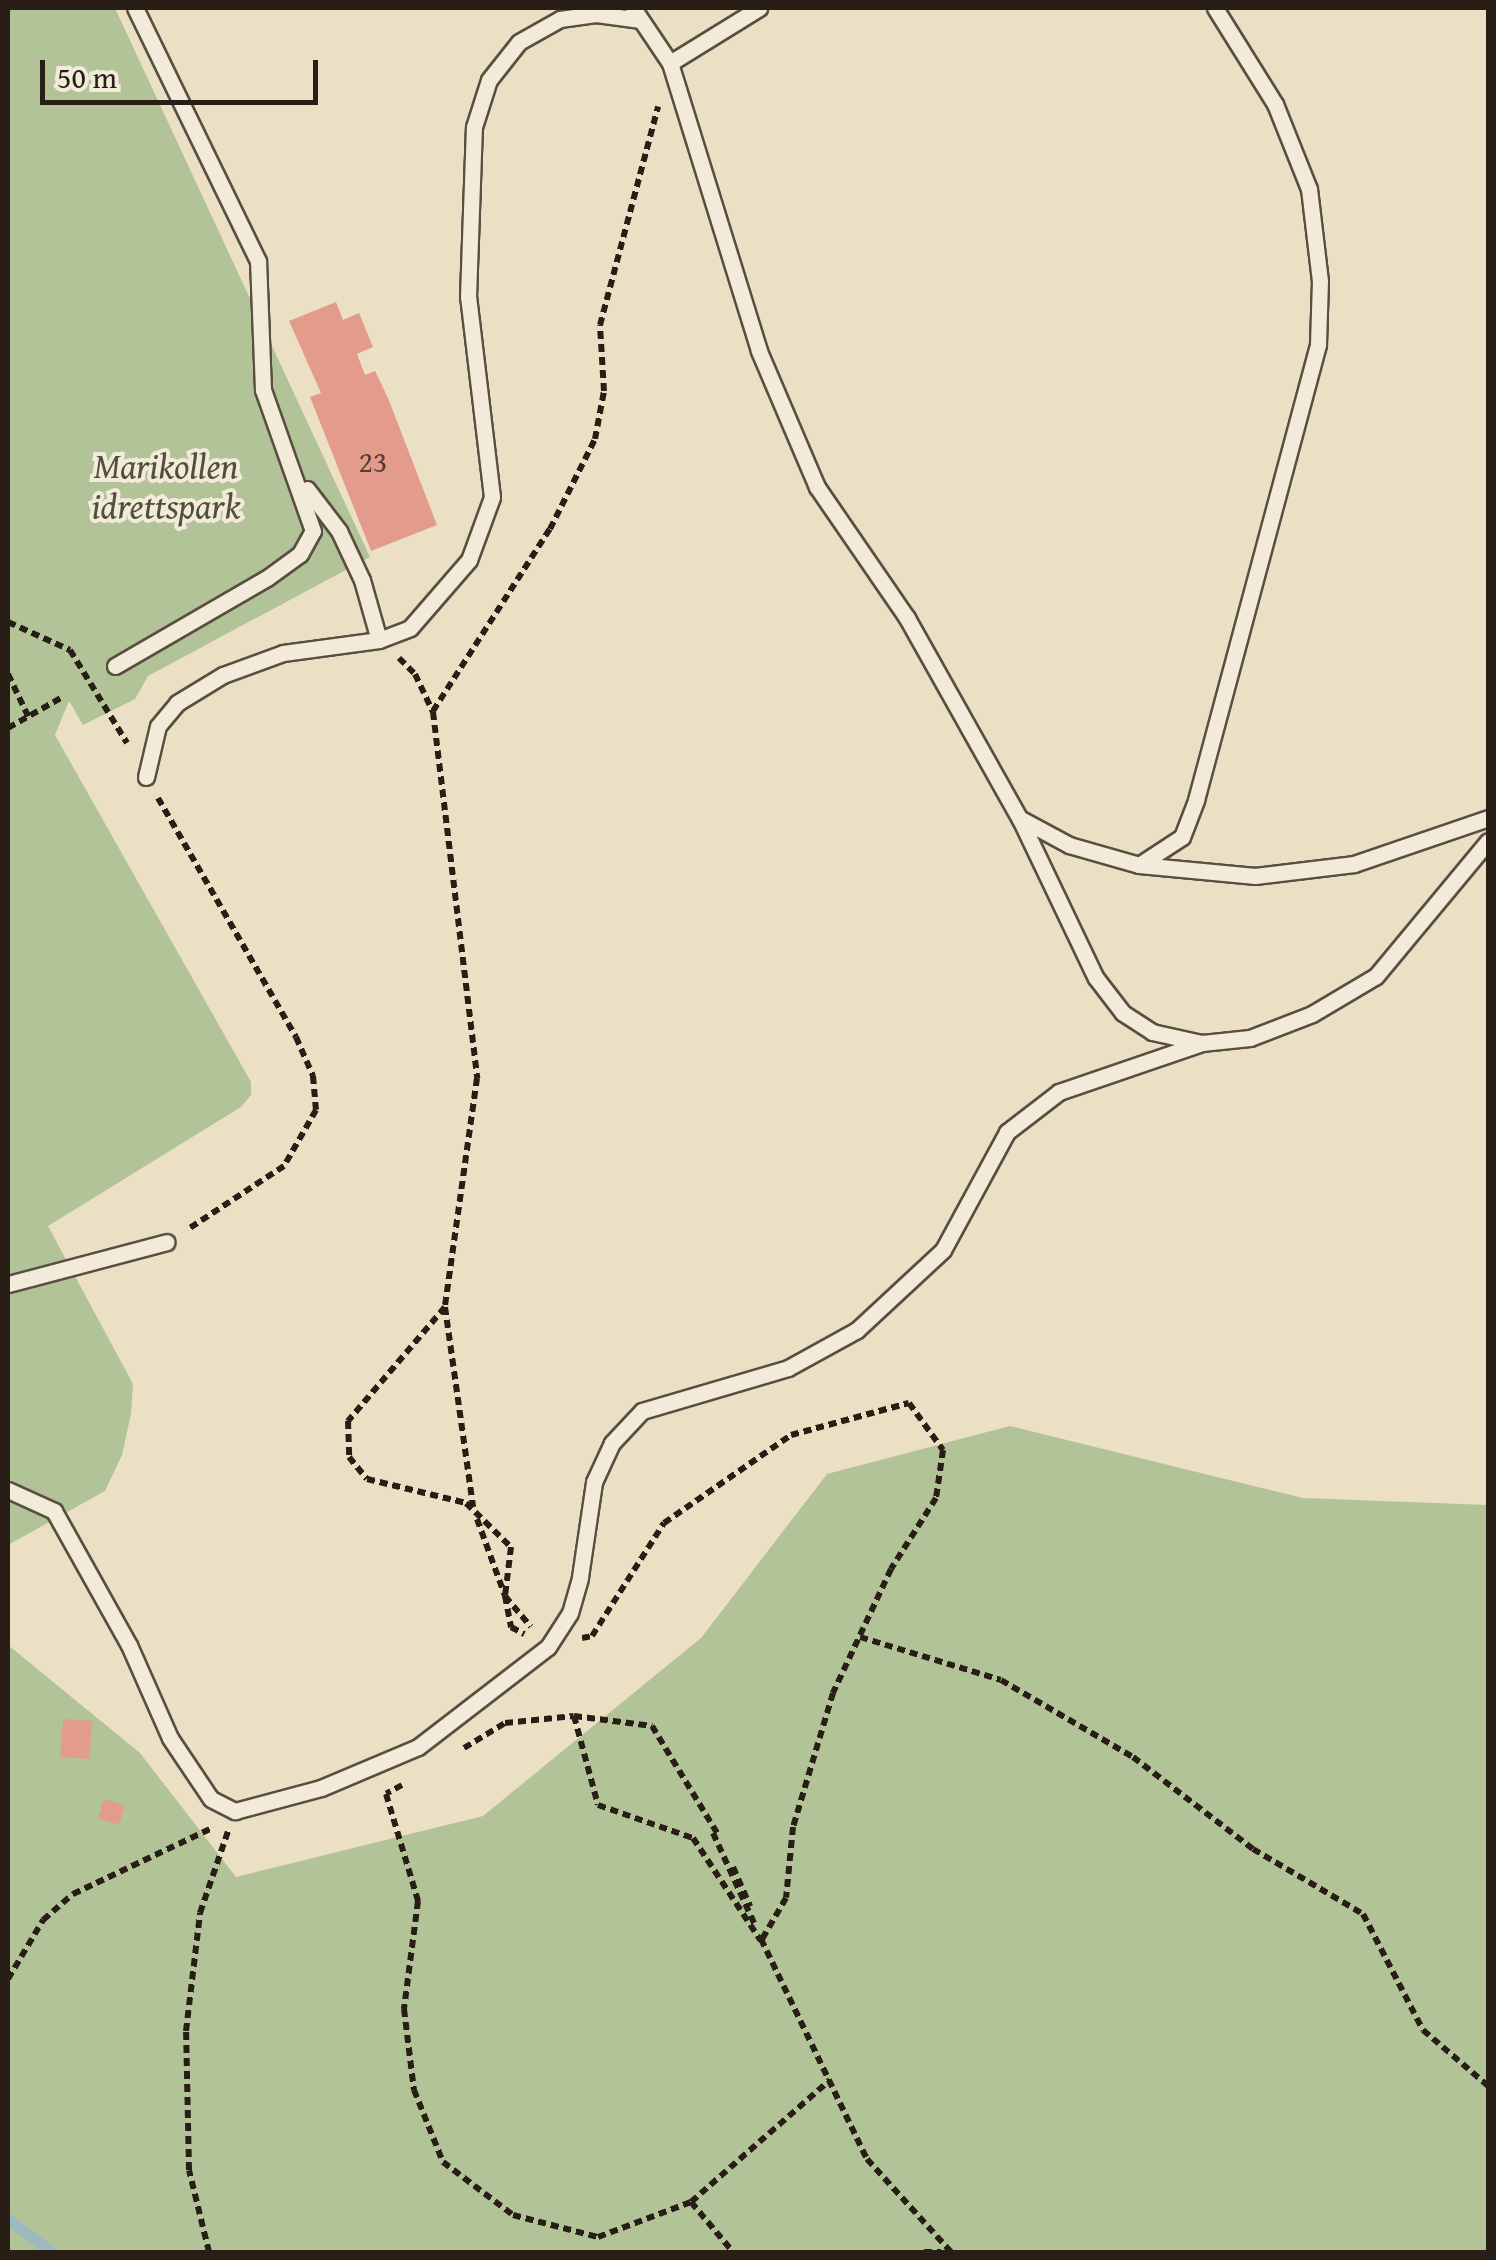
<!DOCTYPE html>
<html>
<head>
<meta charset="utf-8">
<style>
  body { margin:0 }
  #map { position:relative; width:1496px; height:2260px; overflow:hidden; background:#ebe0c4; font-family:"Gentium Book Plus",serif }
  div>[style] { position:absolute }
  .green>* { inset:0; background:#b2c398 }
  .stream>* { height:11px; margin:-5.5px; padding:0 5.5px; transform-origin:5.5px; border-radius:5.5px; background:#9cbabe }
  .building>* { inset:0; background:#e39b8c; transform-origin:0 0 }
  .path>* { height:6px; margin-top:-3px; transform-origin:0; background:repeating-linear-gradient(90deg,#281e15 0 8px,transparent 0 13px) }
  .roads { filter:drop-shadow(2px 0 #594e41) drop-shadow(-2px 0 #594e41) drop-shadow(0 2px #594e41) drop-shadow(0 -2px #594e41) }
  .lane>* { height:15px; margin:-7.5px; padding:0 7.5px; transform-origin:7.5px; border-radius:7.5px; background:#f2ebd9 }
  span { translate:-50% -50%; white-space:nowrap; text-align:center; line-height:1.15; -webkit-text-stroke:8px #f2ebd9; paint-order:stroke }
  .number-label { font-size:30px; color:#573d33 }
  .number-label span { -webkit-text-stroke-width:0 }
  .park-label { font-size:35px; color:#51503c; font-style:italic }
  .frame { position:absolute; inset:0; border:10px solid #281e15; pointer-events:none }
  .scale { position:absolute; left:40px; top:60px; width:278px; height:45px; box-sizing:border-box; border:5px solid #281e15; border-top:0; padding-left:12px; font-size:30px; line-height:35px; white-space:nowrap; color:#281e15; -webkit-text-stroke:8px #f2ebd9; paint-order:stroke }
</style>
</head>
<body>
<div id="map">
  <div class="green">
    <i style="clip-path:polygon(8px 8px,115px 8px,370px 557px,148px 676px,135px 699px,83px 725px,69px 701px,55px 735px,251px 1082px,251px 1095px,241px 1107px,48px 1226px,133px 1384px,131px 1414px,122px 1455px,105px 1491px,8px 1545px)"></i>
    <i style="clip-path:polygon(1010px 1426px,1303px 1498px,1488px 1505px,1488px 2252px,8px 2252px,8px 1645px,140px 1753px,236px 1877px,483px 1816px,701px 1638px,827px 1474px)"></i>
  </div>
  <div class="stream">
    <i style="left:8px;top:2219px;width:55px;rotate:36.9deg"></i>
  </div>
  <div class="building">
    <i style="clip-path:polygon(336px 302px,343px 320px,359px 313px,373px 347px,357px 354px,365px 375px,375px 371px,388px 398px,437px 525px,371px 551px,310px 397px,321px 393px,289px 321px)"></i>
    <i style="left:63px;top:1719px;width:29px;height:38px;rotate:4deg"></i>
    <i style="left:104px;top:1799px;width:22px;height:20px;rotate:18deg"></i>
  </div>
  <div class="path">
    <i style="left:8px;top:622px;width:68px;rotate:24.3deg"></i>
    <i style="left:70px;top:650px;width:109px;rotate:58.5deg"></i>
    <i style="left:399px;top:658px;width:23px;rotate:45deg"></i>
    <i style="left:415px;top:674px;width:42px;rotate:64.7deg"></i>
    <i style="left:433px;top:712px;width:369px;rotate:83.1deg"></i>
    <i style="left:477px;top:1078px;width:231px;rotate:98deg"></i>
    <i style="left:445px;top:1307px;width:202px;rotate:82deg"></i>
    <i style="left:8px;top:674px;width:47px;rotate:64.5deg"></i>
    <i style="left:433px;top:711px;width:216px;rotate:-57.3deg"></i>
    <i style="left:550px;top:529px;width:101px;rotate:-63.4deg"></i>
    <i style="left:595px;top:439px;width:49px;rotate:-79.4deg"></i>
    <i style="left:604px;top:391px;width:66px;rotate:-93.5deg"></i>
    <i style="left:600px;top:325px;width:226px;rotate:-75.1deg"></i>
    <i style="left:8px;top:728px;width:64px;rotate:-29.7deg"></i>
    <i style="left:158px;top:798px;width:276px;rotate:60deg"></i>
    <i style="left:296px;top:1037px;width:43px;rotate:66.4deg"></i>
    <i style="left:313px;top:1076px;width:34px;rotate:85deg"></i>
    <i style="left:316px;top:1110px;width:64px;rotate:119.7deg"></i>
    <i style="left:284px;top:1166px;width:115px;rotate:146.7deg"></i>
    <i style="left:445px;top:1307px;width:150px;rotate:130.4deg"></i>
    <i style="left:348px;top:1421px;width:36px;rotate:88deg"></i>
    <i style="left:349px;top:1457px;width:28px;rotate:51deg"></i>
    <i style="left:367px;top:1479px;width:102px;rotate:13.6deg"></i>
    <i style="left:466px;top:1503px;width:63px;rotate:44.4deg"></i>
    <i style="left:511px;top:1547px;width:49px;rotate:97deg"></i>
    <i style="left:505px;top:1596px;width:32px;rotate:79deg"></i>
    <i style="left:511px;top:1627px;width:15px;rotate:28deg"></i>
    <i style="left:477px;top:1519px;width:82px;rotate:70deg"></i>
    <i style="left:505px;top:1596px;width:40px;rotate:50deg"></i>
    <i style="left:860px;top:1637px;width:147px;rotate:17deg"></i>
    <i style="left:1001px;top:1680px;width:153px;rotate:30.3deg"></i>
    <i style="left:1133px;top:1757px;width:151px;rotate:37.5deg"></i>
    <i style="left:1253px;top:1849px;width:128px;rotate:30.6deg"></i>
    <i style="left:1363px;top:1914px;width:131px;rotate:62.7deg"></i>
    <i style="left:1423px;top:2030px;width:86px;rotate:40.7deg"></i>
    <i style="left:582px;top:1638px;width:10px;rotate:-11deg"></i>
    <i style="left:592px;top:1636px;width:134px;rotate:-57.5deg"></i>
    <i style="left:664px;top:1523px;width:155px;rotate:-34.7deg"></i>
    <i style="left:791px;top:1435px;width:122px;rotate:-15.2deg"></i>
    <i style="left:909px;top:1403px;width:58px;rotate:54.1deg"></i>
    <i style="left:943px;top:1450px;width:49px;rotate:98.3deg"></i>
    <i style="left:936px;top:1498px;width:84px;rotate:122.4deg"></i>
    <i style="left:891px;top:1569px;width:137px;rotate:115.1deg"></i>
    <i style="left:833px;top:1693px;width:140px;rotate:106.6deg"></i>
    <i style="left:793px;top:1827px;width:71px;rotate:95.6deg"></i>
    <i style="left:786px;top:1898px;width:50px;rotate:120.2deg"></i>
    <i style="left:574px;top:1716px;width:79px;rotate:7.3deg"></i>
    <i style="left:652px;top:1726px;width:125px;rotate:58.7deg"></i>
    <i style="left:464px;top:1748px;width:48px;rotate:-31.4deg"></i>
    <i style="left:505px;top:1723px;width:69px;rotate:-5.8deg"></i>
    <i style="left:574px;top:1716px;width:92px;rotate:74.9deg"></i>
    <i style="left:598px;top:1805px;width:101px;rotate:19.2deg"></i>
    <i style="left:693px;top:1838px;width:123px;rotate:56.6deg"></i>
    <i style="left:402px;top:1785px;width:18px;rotate:151deg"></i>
    <i style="left:386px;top:1794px;width:112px;rotate:73.3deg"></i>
    <i style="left:418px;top:1901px;width:109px;rotate:97.4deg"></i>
    <i style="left:404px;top:2009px;width:82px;rotate:83deg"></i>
    <i style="left:414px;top:2090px;width:78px;rotate:68.1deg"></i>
    <i style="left:443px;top:2162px;width:88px;rotate:37.1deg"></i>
    <i style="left:513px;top:2215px;width:88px;rotate:14.5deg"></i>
    <i style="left:598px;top:2237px;width:99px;rotate:-20.6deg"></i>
    <i style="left:691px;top:2202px;width:65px;rotate:50deg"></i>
    <i style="left:713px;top:1833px;width:99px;rotate:65.5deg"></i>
    <i style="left:733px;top:1867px;width:43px;rotate:66.4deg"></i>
    <i style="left:761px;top:1939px;width:244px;rotate:64.3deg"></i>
    <i style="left:867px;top:2159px;width:125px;rotate:47.9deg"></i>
    <i style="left:8px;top:1979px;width:69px;rotate:-59.3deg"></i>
    <i style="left:43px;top:1920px;width:40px;rotate:-41deg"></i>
    <i style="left:73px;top:1894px;width:154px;rotate:-25.4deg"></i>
    <i style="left:691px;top:2202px;width:185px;rotate:-41.3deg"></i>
    <i style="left:209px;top:2252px;width:84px;rotate:-103.7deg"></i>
    <i style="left:189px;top:2170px;width:139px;rotate:-91.2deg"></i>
    <i style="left:186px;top:2031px;width:119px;rotate:-83.2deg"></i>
    <i style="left:200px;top:1913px;width:87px;rotate:-71.1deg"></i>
    <i style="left:924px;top:2252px;width:17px"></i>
  </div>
  <div class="roads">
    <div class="lane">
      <i style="left:633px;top:8px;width:66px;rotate:56.1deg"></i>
      <i style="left:670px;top:63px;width:301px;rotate:72.8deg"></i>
      <i style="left:759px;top:351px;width:148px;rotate:66.9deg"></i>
      <i style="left:817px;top:487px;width:159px;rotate:55.5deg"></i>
      <i style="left:907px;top:618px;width:231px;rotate:60.7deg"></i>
      <i style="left:1020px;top:819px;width:176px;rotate:64.5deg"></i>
      <i style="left:1096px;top:978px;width:44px;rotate:52.4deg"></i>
      <i style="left:1123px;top:1013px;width:35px;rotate:33deg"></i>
      <i style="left:1152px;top:1032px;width:51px;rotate:12.4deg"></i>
      <i style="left:1202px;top:1043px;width:48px;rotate:-5.9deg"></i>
      <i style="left:1250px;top:1038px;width:66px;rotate:-21.2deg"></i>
      <i style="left:1312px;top:1014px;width:74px;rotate:-30.7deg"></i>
      <i style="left:1376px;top:976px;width:175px;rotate:-50.3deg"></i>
      <i style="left:670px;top:63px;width:105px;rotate:-31.7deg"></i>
      <i style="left:307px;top:489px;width:53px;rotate:52.7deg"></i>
      <i style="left:339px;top:531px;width:54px;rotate:64.9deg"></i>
      <i style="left:362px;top:580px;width:62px;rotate:74.2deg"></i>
      <i style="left:115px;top:666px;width:176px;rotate:-30.1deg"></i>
      <i style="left:267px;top:578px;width:41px;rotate:-36deg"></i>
      <i style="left:300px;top:554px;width:26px;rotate:-61deg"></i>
      <i style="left:313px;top:531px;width:150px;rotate:-109.5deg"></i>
      <i style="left:263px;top:390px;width:129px;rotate:-92.2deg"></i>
      <i style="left:258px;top:261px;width:281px;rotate:-115.9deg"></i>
      <i style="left:146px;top:777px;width:52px;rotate:-76.8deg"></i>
      <i style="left:158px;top:726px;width:30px;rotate:-50deg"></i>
      <i style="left:177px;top:703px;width:54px;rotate:-31.3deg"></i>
      <i style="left:223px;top:675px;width:64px;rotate:-20.1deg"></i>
      <i style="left:283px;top:653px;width:97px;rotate:-7.7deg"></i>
      <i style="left:379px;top:640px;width:33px;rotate:-21deg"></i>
      <i style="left:410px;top:628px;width:90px;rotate:-49.1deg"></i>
      <i style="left:469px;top:560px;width:67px;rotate:-69.9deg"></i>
      <i style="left:492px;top:497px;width:201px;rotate:-96.8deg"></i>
      <i style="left:468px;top:297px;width:170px;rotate:-88deg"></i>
      <i style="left:474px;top:127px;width:49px;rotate:-72.3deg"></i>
      <i style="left:489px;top:80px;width:48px;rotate:-51.7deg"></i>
      <i style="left:519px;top:42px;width:47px;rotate:-29.3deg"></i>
      <i style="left:560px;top:19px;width:36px;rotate:-8deg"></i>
      <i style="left:596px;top:14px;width:45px;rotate:7.6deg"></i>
      <i style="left:1021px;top:819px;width:55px;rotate:28.4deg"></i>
      <i style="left:1069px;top:845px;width:73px;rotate:15.9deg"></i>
      <i style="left:1139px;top:865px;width:117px;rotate:5.4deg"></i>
      <i style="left:1255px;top:876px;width:100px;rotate:-6.9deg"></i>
      <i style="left:1354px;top:864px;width:142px;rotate:-18.9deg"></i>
      <i style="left:1139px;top:865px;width:51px;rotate:-33.1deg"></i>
      <i style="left:1182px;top:837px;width:40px;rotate:-69deg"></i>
      <i style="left:1196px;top:800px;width:472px;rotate:-75deg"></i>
      <i style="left:1318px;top:344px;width:63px;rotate:-88.2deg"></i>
      <i style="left:1320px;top:281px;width:93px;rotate:-96.8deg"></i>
      <i style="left:1309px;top:189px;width:92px;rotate:-111.8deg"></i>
      <i style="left:1275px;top:104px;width:113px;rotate:-122deg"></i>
      <i style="left:8px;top:1284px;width:164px;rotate:-14.8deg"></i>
      <i style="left:8px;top:1490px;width:51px;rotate:24.5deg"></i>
      <i style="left:54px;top:1511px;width:154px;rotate:60.8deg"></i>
      <i style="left:129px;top:1645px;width:102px;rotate:66.2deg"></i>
      <i style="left:170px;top:1738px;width:73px;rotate:56.1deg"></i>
      <i style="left:211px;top:1799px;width:27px;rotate:27deg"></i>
      <i style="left:235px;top:1811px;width:89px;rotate:-15deg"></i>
      <i style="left:321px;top:1788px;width:105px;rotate:-22.9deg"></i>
      <i style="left:418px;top:1747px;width:164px;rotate:-37.6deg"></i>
      <i style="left:548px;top:1647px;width:40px;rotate:-57.1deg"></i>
      <i style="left:570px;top:1613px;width:37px;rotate:-74deg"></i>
      <i style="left:580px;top:1577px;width:96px;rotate:-81.6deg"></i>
      <i style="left:594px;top:1482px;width:43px;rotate:-65.2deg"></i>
      <i style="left:612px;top:1443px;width:44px;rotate:-46.8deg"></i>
      <i style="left:642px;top:1411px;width:152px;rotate:-16.4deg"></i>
      <i style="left:788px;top:1368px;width:79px;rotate:-28.8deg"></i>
      <i style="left:857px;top:1330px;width:117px;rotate:-42.9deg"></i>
      <i style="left:943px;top:1250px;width:134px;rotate:-61.5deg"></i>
      <i style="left:1007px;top:1132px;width:66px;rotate:-37.6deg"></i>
      <i style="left:1059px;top:1092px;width:151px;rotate:-18.9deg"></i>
    </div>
  </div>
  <div class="number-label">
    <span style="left:373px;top:461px">23</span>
  </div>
  <div class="park-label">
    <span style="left:166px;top:486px">Marikollen<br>idrettspark</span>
  </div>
  <div class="frame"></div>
  <div class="scale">50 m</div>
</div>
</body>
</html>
